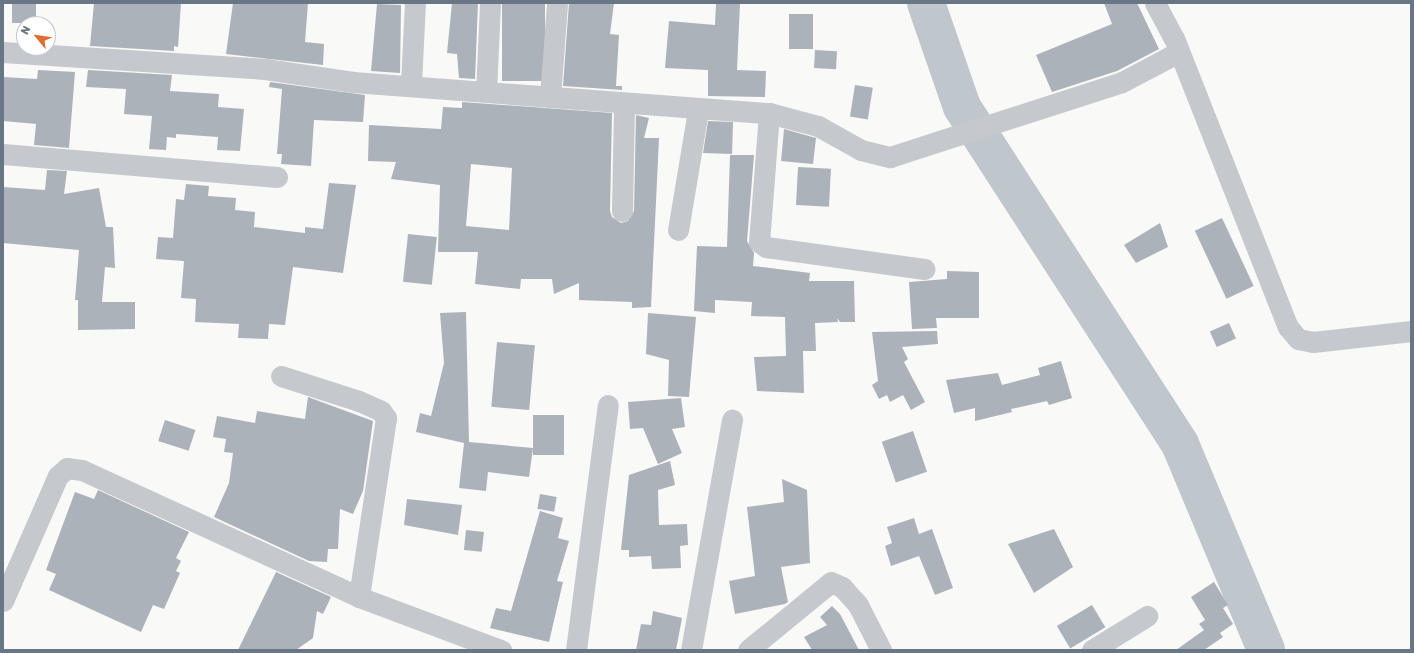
<!DOCTYPE html>
<html>
<head>
<meta charset="utf-8">
<style>
  body { margin:0 }
  #map { position:relative; width:1414px; height:653px; overflow:hidden; background:#f9f9f7; font-family:Rubik,sans-serif }
  div>[style] { position:absolute }
  .river>* { height:38px; margin:-19px; padding:0 19px; transform-origin:19px; border-radius:19px; background:#bfc7cd }
  .building>* { inset:0; background:#abb2b9; transform-origin:0 0 }
  .minor>* { height:21px; margin:-10.5px; padding:0 10.5px; transform-origin:10.5px; border-radius:10.5px; background:#c5c8cc }
  span { translate:-50% -50%; white-space:nowrap; text-align:center; line-height:1.15; -webkit-text-stroke:4px #fff; paint-order:stroke }
  .frame { position:absolute; inset:0; border:4px solid #697686; pointer-events:none }
  .north { position:absolute; left:16px; top:16px; width:40px; height:40px; box-sizing:border-box; background:#fff; border:1px solid #c3c8cf; border-radius:50%; rotate:299deg; font-size:11px; font-weight:700; line-height:16px; text-align:center; color:#697686 }
  .north::after { content:''; display:block; margin:auto; width:14px; height:18px; background:#dd6f33; clip-path:polygon(50% 0,100% 100%,50% 72%,0 100%) }
</style>
</head>
<body>
<div id="map">
  <div class="river">
    <i style="left:926px;top:3px;width:110px;rotate:70.9deg"></i>
    <i style="left:962px;top:107px;width:401px;rotate:57.1deg"></i>
    <i style="left:1180px;top:444px;width:223px;rotate:67.3deg"></i>
  </div>
  <div class="building">
    <i style="left:12px;top:3px;width:24px;height:20px"></i>
    <i style="clip-path:polygon(94px 3px,181px 3px,178px 47px,174px 46px,174px 51px,90px 46px)"></i>
    <i style="clip-path:polygon(233px 3px,308px 3px,305px 42px,324px 44px,323px 65px,226px 54px)"></i>
    <i style="clip-path:polygon(452px 3px,478px 3px,475px 79px,459px 78px,457px 54px,447px 53px)"></i>
    <i style="left:502px;top:3px;width:43px;height:78px"></i>
    <i style="clip-path:polygon(569px 3px,614px 3px,610px 34px,619px 35px,616px 86px,622px 86px,622px 90px,563px 86px)"></i>
    <i style="clip-path:polygon(716px 3px,740px 3px,737px 70px,766px 71px,765px 97px,708px 96px,708px 70px,665px 68px,669px 21px,715px 25px)"></i>
    <i style="clip-path:polygon(1104px 3px,1137px 3px,1159px 49px,1117px 71px,1052px 92px,1036px 55px,1112px 24px)"></i>
    <i style="clip-path:polygon(377px 4px,401px 5px,400px 73px,371px 71px)"></i>
    <i style="left:789px;top:14px;width:24px;height:35px"></i>
    <i style="left:815px;top:50px;width:22px;height:18px;rotate:3deg"></i>
    <i style="clip-path:polygon(38px 70px,75px 72px,69px 148px,34px 145px,36px 124px,3px 121px,3px 77px,37px 79px)"></i>
    <i style="clip-path:polygon(88px 70px,172px 75px,170px 91px,219px 94px,218px 107px,244px 109px,240px 151px,217px 150px,218px 137px,176px 134px,176px 138px,167px 137px,166px 150px,149px 149px,152px 116px,124px 114px,126px 89px,86px 87px)"></i>
    <i style="clip-path:polygon(270px 82px,365px 95px,363px 122px,314px 120px,311px 166px,281px 164px,282px 154px,277px 154px,282px 89px,269px 87px)"></i>
    <i style="left:855px;top:85px;width:18px;height:32px;rotate:9deg"></i>
    <i style="clip-path:polygon(evenodd,462px 102px,612px 113px,610px 211px,612px 217px,621px 223px,628px 221px,634px 211px,636px 115px,649px 118px,644px 138px,659px 138px,651px 307px,632px 308px,632px 302px,579px 300px,579px 283px,554px 294px,552px 279px,521px 279px,520px 289px,475px 284px,478px 252px,438px 252px,440px 185px,391px 179px,396px 162px,368px 161px,369px 125px,441px 129px,443px 107px,462px 108px,462px 102px,471px 164px,512px 168px,509px 230px,466px 226px,471px 164px)"></i>
    <i style="clip-path:polygon(708px 121px,733px 122px,732px 154px,703px 153px)"></i>
    <i style="clip-path:polygon(784px 129px,816px 138px,813px 164px,781px 161px)"></i>
    <i style="clip-path:polygon(730px 155px,754px 155px,747px 241px,754px 253px,753px 266px,810px 273px,809px 281px,854px 281px,855px 322px,840px 322px,837px 318px,838px 322px,815px 323px,816px 351px,803px 351px,804px 393px,757px 391px,754px 357px,786px 356px,785px 317px,751px 316px,752px 302px,715px 300px,715px 313px,694px 311px,697px 246px,727px 247px)"></i>
    <i style="left:798px;top:167px;width:33px;height:38px;rotate:3deg"></i>
    <i style="clip-path:polygon(47px 170px,67px 171px,64px 194px,99px 188px,106px 227px,113px 227px,115px 268px,105px 267px,102px 302px,135px 302px,135px 329px,78px 330px,78px 300px,75px 300px,79px 250px,3px 243px,3px 187px,45px 190px)"></i>
    <i style="clip-path:polygon(329px 183px,356px 185px,343px 273px,293px 267px,285px 325px,269px 324px,268px 339px,238px 338px,239px 324px,195px 322px,196px 299px,181px 298px,184px 261px,156px 259px,158px 237px,173px 238px,176px 199px,184px 200px,186px 184px,209px 186px,208px 196px,236px 198px,235px 210px,255px 212px,254px 227px,305px 233px,305px 227px,323px 229px)"></i>
    <i style="left:1222px;top:218px;width:75px;height:30px;rotate:65deg"></i>
    <i style="clip-path:polygon(1160px 223px,1168px 247px,1136px 263px,1124px 245px)"></i>
    <i style="left:408px;top:234px;width:29px;height:48px;rotate:6deg"></i>
    <i style="clip-path:polygon(947px 271px,979px 272px,979px 318px,936px 318px,937px 328px,912px 329px,909px 282px,947px 279px)"></i>
    <i style="clip-path:polygon(466px 312px,469px 442px,533px 448px,529px 477px,488px 472px,486px 491px,459px 488px,464px 443px,416px 432px,420px 413px,431px 416px,444px 363px,440px 313px)"></i>
    <i style="clip-path:polygon(648px 313px,696px 317px,689px 397px,668px 396px,669px 360px,646px 354px)"></i>
    <i style="left:1229px;top:323px;width:17px;height:21px;rotate:66deg"></i>
    <i style="clip-path:polygon(937px 331px,938px 344px,902px 347px,908px 359px,904px 362px,925px 402px,911px 410px,903px 395px,890px 402px,887px 395px,879px 399px,872px 385px,878px 381px,872px 332px)"></i>
    <i style="left:497px;top:342px;width:38px;height:65px;rotate:5deg"></i>
    <i style="clip-path:polygon(1061px 361px,1072px 398px,1049px 405px,1047px 401px,1011px 409px,1012px 412px,975px 421px,975px 408px,954px 413px,946px 380px,998px 373px,1002px 385px,1040px 375px,1038px 368px)"></i>
    <i style="clip-path:polygon(308px 397px,373px 421px,363px 491px,353px 514px,340px 509px,338px 549px,328px 549px,327px 562px,309px 561px,214px 517px,229px 483px,233px 453px,224px 452px,226px 439px,213px 437px,217px 416px,255px 423px,257px 411px,305px 419px)"></i>
    <i style="clip-path:polygon(681px 398px,685px 427px,672px 429px,682px 453px,658px 464px,643px 428px,630px 429px,628px 402px)"></i>
    <i style="left:533px;top:415px;width:31px;height:40px"></i>
    <i style="left:165px;top:420px;width:32px;height:22px;rotate:18deg"></i>
    <i style="left:913px;top:431px;width:43px;height:33px;rotate:71deg"></i>
    <i style="clip-path:polygon(670px 461px,675px 485px,658px 490px,659px 525px,687px 524px,688px 545px,680px 546px,681px 568px,652px 569px,651px 556px,629px 557px,629px 550px,621px 550px,629px 475px)"></i>
    <i style="clip-path:polygon(782px 479px,807px 490px,810px 563px,781px 567px,788px 602px,785px 604px,735px 614px,729px 581px,755px 576px,747px 507px,784px 502px)"></i>
    <i style="clip-path:polygon(98px 490px,189px 532px,176px 558px,181px 561px,176px 571px,180px 573px,164px 609px,153px 605px,141px 632px,49px 590px,56px 574px,46px 570px,75px 492px,94px 499px)"></i>
    <i style="left:540px;top:494px;width:17px;height:15px;rotate:10deg"></i>
    <i style="clip-path:polygon(407px 499px,462px 505px,458px 535px,404px 525px)"></i>
    <i style="clip-path:polygon(540px 511px,563px 518px,558px 538px,569px 541px,557px 581px,563px 582px,549px 642px,490px 628px,496px 608px,511px 611px)"></i>
    <i style="clip-path:polygon(914px 518px,919px 534px,932px 529px,953px 588px,935px 595px,919px 556px,891px 566px,885px 546px,892px 543px,887px 527px)"></i>
    <i style="clip-path:polygon(1054px 529px,1073px 567px,1034px 593px,1008px 544px)"></i>
    <i style="left:466px;top:530px;width:18px;height:20px;rotate:6deg"></i>
    <i style="clip-path:polygon(276px 572px,331px 597px,323px 614px,317px 611px,313px 638px,296px 650px,238px 650px)"></i>
    <i style="clip-path:polygon(1214px 582px,1228px 605px,1223px 608px,1233px 624px,1220px 633px,1223px 637px,1204px 650px,1176px 650px,1204px 630px,1199px 624px,1205px 620px,1191px 597px)"></i>
    <i style="left:1092px;top:605px;width:26px;height:41px;rotate:59deg"></i>
    <i style="clip-path:polygon(832px 606px,840px 614px,859px 650px,812px 650px,804px 637px,827px 625px,820px 617px)"></i>
    <i style="clip-path:polygon(653px 611px,682px 618px,676px 650px,636px 650px,641px 624px,651px 625px)"></i>
  </div>
  <div class="minor">
    <i style="left:1155px;top:3px;width:40px;rotate:62deg"></i>
    <i style="left:1174px;top:38px;width:311px;rotate:68.5deg"></i>
    <i style="left:1288px;top:327px;width:16px;rotate:50deg"></i>
    <i style="left:1298px;top:339px;width:15px;rotate:11deg"></i>
    <i style="left:1313px;top:342px;width:99px;rotate:-6.4deg"></i>
    <i style="left:3px;top:52px;width:263px;rotate:3.7deg"></i>
    <i style="left:265px;top:69px;width:89px;rotate:8.4deg"></i>
    <i style="left:353px;top:82px;width:417px;rotate:4.3deg"></i>
    <i style="left:769px;top:113px;width:51px;rotate:14.9deg"></i>
    <i style="left:818px;top:126px;width:49px;rotate:29.2deg"></i>
    <i style="left:861px;top:150px;width:30px;rotate:14deg"></i>
    <i style="left:890px;top:157px;width:244px;rotate:-17.9deg"></i>
    <i style="left:1122px;top:82px;width:64px;rotate:-27.8deg"></i>
    <i style="left:411px;top:84px;width:81px;rotate:-87.2deg"></i>
    <i style="left:486px;top:92px;width:89px;rotate:-87.4deg"></i>
    <i style="left:550px;top:97px;width:94px;rotate:-85.7deg"></i>
    <i style="left:769px;top:113px;width:129px;rotate:94.4deg"></i>
    <i style="left:759px;top:242px;width:9px;rotate:36deg"></i>
    <i style="left:766px;top:247px;width:160px;rotate:7.9deg"></i>
    <i style="left:3px;top:154px;width:275px;rotate:4.8deg"></i>
    <i style="left:622px;top:211px;width:108px;rotate:-88.9deg"></i>
    <i style="left:678px;top:230px;width:122px;rotate:-80.5deg"></i>
    <i style="left:281px;top:376px;width:82px;rotate:17.8deg"></i>
    <i style="left:359px;top:401px;width:24px;rotate:24deg"></i>
    <i style="left:381px;top:411px;width:9px;rotate:54deg"></i>
    <i style="left:386px;top:418px;width:181px;rotate:98.6deg"></i>
    <i style="left:3px;top:601px;width:137px;rotate:-66.3deg"></i>
    <i style="left:58px;top:476px;width:12px;rotate:-42deg"></i>
    <i style="left:67px;top:468px;width:15px;rotate:8deg"></i>
    <i style="left:82px;top:470px;width:305px;rotate:24.6deg"></i>
    <i style="left:359px;top:597px;width:152px;rotate:20.5deg"></i>
    <i style="left:576px;top:650px;width:247px;rotate:-82.6deg"></i>
    <i style="left:691px;top:650px;width:234px;rotate:-79.9deg"></i>
    <i style="left:748px;top:650px;width:107px;rotate:-39.3deg"></i>
    <i style="left:831px;top:582px;width:12px;rotate:24deg"></i>
    <i style="left:842px;top:587px;width:24px;rotate:48deg"></i>
    <i style="left:858px;top:605px;width:51px;rotate:62.9deg"></i>
    <i style="left:1092px;top:650px;width:65px;rotate:-31.7deg"></i>
  </div>
  <div class="frame"></div>
  <div class="north">N</div>
</div>
</body>
</html>
